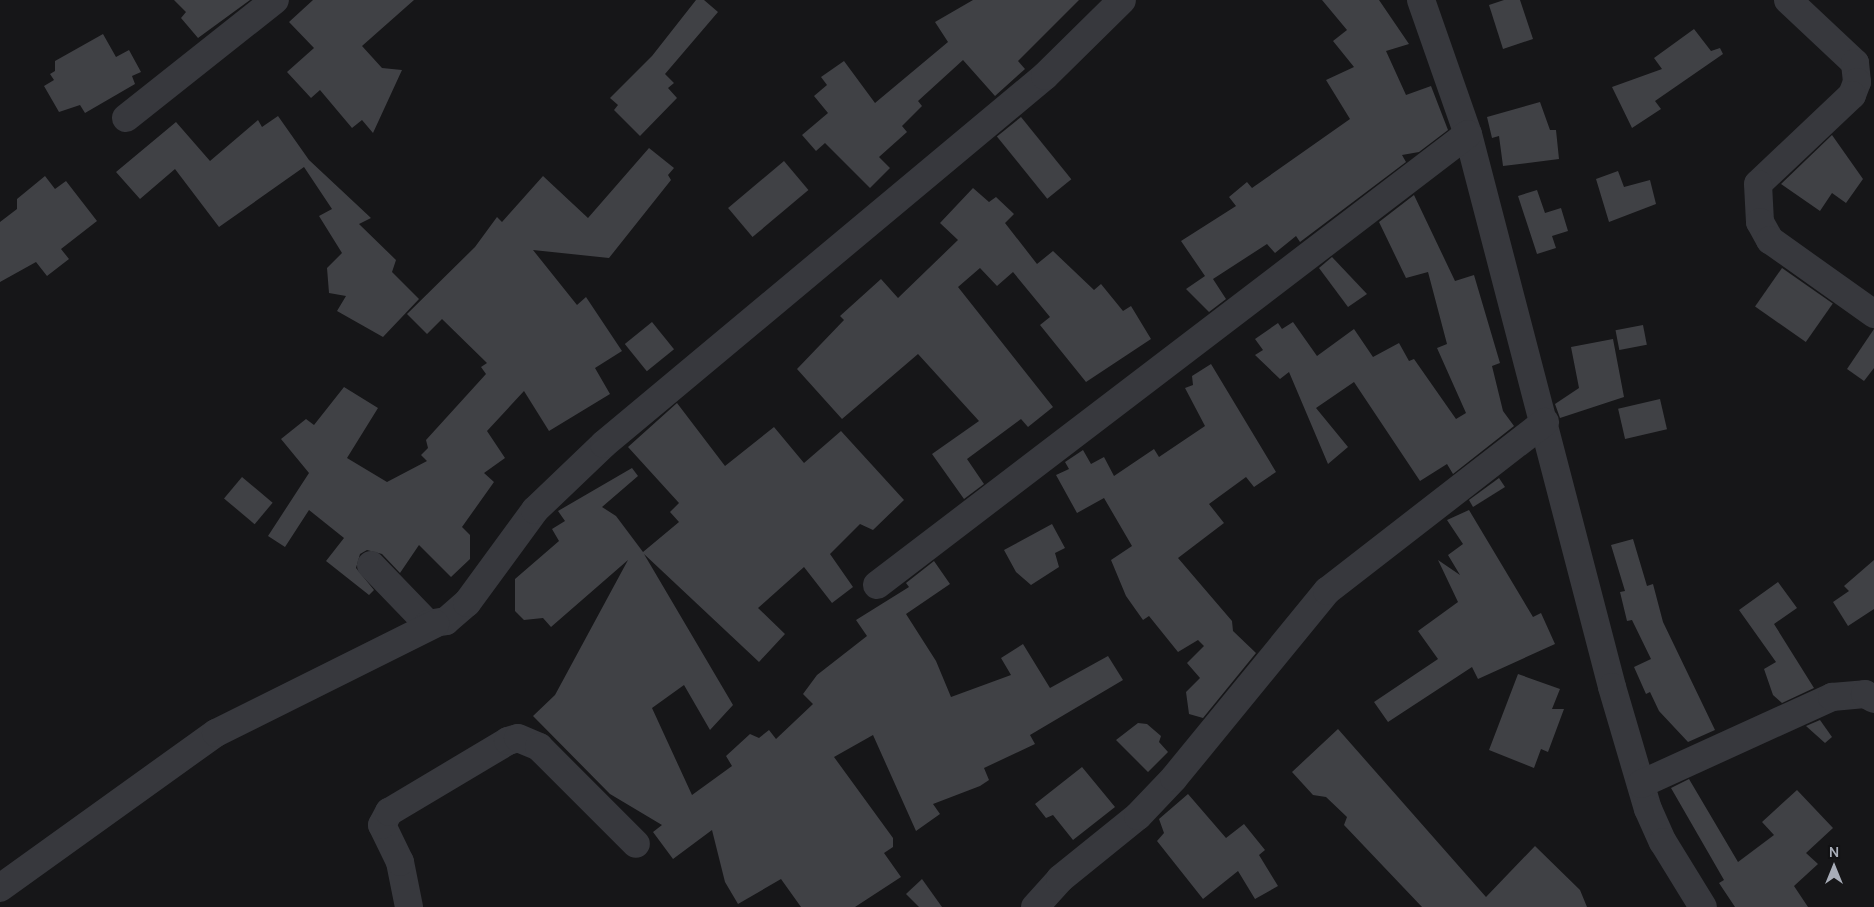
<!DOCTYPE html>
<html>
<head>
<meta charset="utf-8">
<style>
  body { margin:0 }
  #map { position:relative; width:1874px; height:907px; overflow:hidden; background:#161618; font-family:Manrope,sans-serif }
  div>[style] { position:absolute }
  .building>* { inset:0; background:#404145; transform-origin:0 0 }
  .minor>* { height:28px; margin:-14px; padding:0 14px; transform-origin:14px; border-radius:14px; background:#37383d }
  span { translate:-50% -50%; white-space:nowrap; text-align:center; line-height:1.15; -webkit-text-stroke:4.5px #111113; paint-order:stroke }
  .north { position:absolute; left:1809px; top:842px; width:50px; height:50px; -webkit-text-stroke:4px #111113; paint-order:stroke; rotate:0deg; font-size:14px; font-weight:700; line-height:20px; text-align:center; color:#a8adb8 }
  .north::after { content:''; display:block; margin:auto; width:18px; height:22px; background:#a8adb8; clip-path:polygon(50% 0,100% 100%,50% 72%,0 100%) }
</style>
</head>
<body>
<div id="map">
  <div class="building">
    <i style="clip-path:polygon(174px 0,250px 0,198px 38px,181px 18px,186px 12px)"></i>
    <i style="clip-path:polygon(313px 0,414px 0,362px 46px,382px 68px,402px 70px,373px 133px,362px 120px,352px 128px,320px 90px,311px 98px,287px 72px,314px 48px,289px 22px)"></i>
    <i style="clip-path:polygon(696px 0,704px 0,718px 12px,665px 74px,674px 83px,668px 88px,677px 98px,640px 136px,614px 110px,618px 105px,610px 98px,652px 56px)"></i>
    <i style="clip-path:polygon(973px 0,1079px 0,1018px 61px,1025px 69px,995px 96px,963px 60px,918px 101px,922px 106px,902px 126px,907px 132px,879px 157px,890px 168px,870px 188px,825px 143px,816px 151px,802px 135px,828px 113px,814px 96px,827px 85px,821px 77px,844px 61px,875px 103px,948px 42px,935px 22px)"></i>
    <i style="clip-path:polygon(1322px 0,1379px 0,1409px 44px,1386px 51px,1406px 95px,1431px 86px,1448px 130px,1419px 152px,1402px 155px,1406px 162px,1300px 242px,1296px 236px,1275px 253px,1267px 244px,1213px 279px,1226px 299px,1209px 312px,1186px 289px,1205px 276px,1181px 241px,1236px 206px,1229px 197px,1247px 182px,1252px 188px,1350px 119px,1326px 80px,1354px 67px,1333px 41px,1347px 30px)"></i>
    <i style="clip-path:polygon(1504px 0,1520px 0,1533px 39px,1503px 49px,1489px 5px)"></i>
    <i style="clip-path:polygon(1694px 29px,1711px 51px,1720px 48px,1723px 54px,1655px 101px,1661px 109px,1632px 128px,1612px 87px,1662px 69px,1654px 58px)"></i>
    <i style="clip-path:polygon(103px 34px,116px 57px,129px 50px,141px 72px,132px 76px,135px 84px,85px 113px,80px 105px,59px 112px,44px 86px,54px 80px,50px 74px,55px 71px,55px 61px)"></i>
    <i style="clip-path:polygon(1540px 102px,1550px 130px,1556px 130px,1559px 159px,1503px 166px,1499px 136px,1492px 138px,1487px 117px)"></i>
    <i style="clip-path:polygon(278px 116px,309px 160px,371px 218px,359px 224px,396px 260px,392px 272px,419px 299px,383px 337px,337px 311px,346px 296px,329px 293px,327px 268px,342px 253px,319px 216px,332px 209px,304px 167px,219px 227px,175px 169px,140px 199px,116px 172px,176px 122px,210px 161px,258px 120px,262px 127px)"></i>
    <i style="left:1021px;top:117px;width:80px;height:31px;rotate:51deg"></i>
    <i style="clip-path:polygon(1832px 135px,1863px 179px,1846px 203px,1832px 193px,1820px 211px,1781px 184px)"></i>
    <i style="clip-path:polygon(649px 148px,674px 168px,668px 175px,671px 180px,609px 258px,533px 250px,577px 305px,586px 297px,622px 351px,595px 368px,610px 394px,549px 431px,524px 391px,487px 431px,505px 458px,484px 473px,494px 482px,462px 527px,470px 535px,470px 559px,451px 577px,419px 545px,400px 573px,382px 554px,367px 550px,360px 554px,356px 568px,374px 590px,369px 595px,326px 561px,344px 538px,309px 510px,285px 547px,268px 536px,309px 473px,281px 439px,306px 419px,314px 425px,344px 387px,378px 408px,347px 458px,387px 482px,427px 461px,421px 455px,428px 448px,426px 440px,486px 374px,481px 367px,487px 363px,442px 319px,427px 334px,407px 314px,475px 247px,497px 217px,502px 222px,543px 176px,588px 218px)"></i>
    <i style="left:784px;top:161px;width:38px;height:73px;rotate:50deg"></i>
    <i style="clip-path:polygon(1618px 171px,1624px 187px,1650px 180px,1656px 204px,1609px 222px,1596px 179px)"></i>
    <i style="clip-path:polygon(45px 176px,55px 189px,66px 181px,97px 221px,61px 249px,69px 259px,47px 276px,36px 262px,0 282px,0 222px,17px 209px,17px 199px)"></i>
    <i style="clip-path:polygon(973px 188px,989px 202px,996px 197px,1014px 214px,1005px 223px,1037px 264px,1053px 251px,1094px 290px,1101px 284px,1123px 311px,1131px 306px,1151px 339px,1086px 382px,1040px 325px,1050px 317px,1013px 272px,997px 286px,980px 268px,958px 287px,1053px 407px,1028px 427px,1021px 419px,967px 459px,984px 484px,964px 499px,932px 454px,979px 421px,918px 354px,842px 419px,797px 369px,844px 320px,840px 316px,881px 279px,898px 298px,958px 240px,940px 223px)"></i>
    <i style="clip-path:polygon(1537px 190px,1545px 213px,1561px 208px,1568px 231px,1552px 236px,1556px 248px,1537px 254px,1518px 196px)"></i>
    <i style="clip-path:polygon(1414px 195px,1455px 281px,1474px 275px,1500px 363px,1492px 366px,1503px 411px,1514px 426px,1453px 474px,1447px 464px,1420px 481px,1354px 382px,1316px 408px,1348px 447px,1328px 464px,1289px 372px,1280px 379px,1255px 355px,1263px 350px,1255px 339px,1278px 323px,1282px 329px,1293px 322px,1317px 356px,1354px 329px,1373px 357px,1399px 343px,1409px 361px,1414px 359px,1456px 419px,1466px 413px,1437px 348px,1447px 344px,1428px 272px,1406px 278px,1379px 222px)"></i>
    <i style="clip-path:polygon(1332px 257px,1367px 294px,1348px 307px,1319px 268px)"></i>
    <i style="left:1782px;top:268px;width:62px;height:47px;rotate:35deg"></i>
    <i style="left:652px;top:322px;width:35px;height:35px;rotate:51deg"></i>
    <i style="left:1643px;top:325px;width:20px;height:28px;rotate:79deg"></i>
    <i style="clip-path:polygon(1874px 329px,1874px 368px,1864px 381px,1847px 369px)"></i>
    <i style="clip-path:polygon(1613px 339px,1624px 397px,1560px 418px,1555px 404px,1579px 388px,1571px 347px)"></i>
    <i style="clip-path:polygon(1211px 364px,1276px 472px,1254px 487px,1246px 477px,1209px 504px,1224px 523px,1178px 558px,1232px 621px,1233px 631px,1256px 653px,1203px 718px,1189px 714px,1186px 692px,1200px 678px,1187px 663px,1204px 646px,1198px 640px,1178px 652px,1149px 616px,1143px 620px,1126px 596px,1111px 560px,1132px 546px,1104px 498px,1077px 513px,1056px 475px,1069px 469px,1065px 462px,1083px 450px,1091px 464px,1104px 457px,1114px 476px,1154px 449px,1159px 457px,1205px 426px,1185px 388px,1193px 385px,1192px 376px)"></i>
    <i style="left:1660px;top:399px;width:31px;height:43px;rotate:77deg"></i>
    <i style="clip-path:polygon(677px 403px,725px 466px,774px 427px,804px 463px,841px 431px,904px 500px,873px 530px,860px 524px,830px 554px,853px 587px,832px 603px,804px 567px,758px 608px,785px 634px,759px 662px,644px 554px,733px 705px,710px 730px,684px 685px,652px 708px,692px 795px,732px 766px,726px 756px,750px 734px,759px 738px,769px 730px,776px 739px,813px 704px,803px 694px,817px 675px,867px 636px,856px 620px,909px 587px,906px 583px,934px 561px,950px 584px,906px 614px,936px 661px,951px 697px,1011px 675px,1001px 658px,1023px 644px,1050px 688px,1108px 656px,1123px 680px,1030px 735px,1035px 744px,984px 768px,989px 780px,980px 786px,933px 804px,940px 814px,916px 831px,873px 735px,834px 757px,893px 838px,893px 847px,884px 853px,901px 877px,855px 907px,801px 907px,781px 879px,738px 904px,725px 882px,712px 830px,673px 859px,653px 832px,662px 825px,610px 794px,533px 716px,555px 695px,628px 560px,551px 627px,543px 618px,524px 620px,515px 611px,515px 579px,559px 541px,552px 529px,565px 521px,558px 511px,632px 468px,638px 476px,602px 507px,616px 516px,643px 552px,679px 522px,670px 512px,679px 503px,628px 447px)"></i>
    <i style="left:242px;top:477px;width:40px;height:28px;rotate:40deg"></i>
    <i style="clip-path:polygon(1499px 478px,1505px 487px,1473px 507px,1469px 500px)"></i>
    <i style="clip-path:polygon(1469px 510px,1533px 617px,1541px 613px,1555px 644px,1478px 679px,1472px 667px,1388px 722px,1374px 702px,1438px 659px,1418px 631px,1458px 602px,1438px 560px,1460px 575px,1448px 555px,1463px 544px,1447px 520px)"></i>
    <i style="clip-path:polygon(1052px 524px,1065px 548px,1055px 553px,1059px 567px,1031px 585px,1016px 572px,1004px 550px)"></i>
    <i style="clip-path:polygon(1633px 539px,1647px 586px,1653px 584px,1663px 622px,1715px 730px,1688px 742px,1659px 711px,1650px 692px,1646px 694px,1634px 667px,1651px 659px,1632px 620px,1627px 621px,1620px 592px,1625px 591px,1611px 545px)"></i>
    <i style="clip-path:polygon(1874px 560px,1874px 609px,1848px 626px,1833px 602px,1849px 591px,1844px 586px)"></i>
    <i style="clip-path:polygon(1778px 582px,1797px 608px,1774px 624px,1814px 688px,1782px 703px,1773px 695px,1764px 669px,1776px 662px,1739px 610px)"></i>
    <i style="clip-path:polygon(1518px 674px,1560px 689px,1552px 709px,1564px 709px,1548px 752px,1541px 749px,1534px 768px,1489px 750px)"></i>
    <i style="clip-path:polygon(1820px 720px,1832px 737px,1825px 743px,1806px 726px)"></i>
    <i style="clip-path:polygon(1138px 723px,1147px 724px,1161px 736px,1159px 742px,1168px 752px,1148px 772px,1116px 740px)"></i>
    <i style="clip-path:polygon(1338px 729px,1486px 897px,1535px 846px,1580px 890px,1587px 907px,1422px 907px,1344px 825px,1347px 817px,1326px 797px,1313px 795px,1292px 772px)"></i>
    <i style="clip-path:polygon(1082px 767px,1115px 807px,1073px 840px,1053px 815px,1046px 818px,1035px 804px)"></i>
    <i style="clip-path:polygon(1689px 779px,1738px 862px,1774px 835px,1762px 822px,1797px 790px,1833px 828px,1806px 853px,1818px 864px,1794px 886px,1808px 907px,1735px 907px,1719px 883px,1724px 880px,1671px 788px)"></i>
    <i style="clip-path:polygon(1188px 794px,1226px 838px,1244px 824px,1265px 850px,1259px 855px,1278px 886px,1255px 899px,1238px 871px,1203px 899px,1157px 841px,1164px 833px,1159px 819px)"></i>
    <i style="clip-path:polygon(922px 879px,942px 907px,919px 907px,906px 894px)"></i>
  </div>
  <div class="minor">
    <i style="left:1421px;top:0;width:142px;rotate:70.7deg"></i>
    <i style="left:1468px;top:134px;width:571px;rotate:75.4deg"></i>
    <i style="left:1612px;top:687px;width:127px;rotate:73.6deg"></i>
    <i style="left:1648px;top:809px;width:36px;rotate:66deg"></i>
    <i style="left:1663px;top:842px;width:76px;rotate:58.4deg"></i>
    <i style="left:1788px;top:0;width:92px;rotate:43.2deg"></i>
    <i style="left:1855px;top:63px;width:19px;rotate:84deg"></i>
    <i style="left:1857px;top:82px;width:14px;rotate:111deg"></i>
    <i style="left:1852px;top:95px;width:129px;rotate:136.6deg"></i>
    <i style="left:1758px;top:184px;width:38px;rotate:87deg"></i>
    <i style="left:1760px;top:222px;width:21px;rotate:61deg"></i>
    <i style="left:1770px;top:240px;width:128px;rotate:35.4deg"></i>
    <i style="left:126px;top:118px;width:190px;rotate:-38.4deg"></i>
    <i style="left:371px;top:565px;width:82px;rotate:46deg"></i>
    <i style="left:428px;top:624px;width:18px;rotate:-9deg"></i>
    <i style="left:446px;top:621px;width:28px;rotate:-41deg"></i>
    <i style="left:467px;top:603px;width:115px;rotate:-53.8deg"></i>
    <i style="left:535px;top:510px;width:95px;rotate:-43.7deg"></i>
    <i style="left:604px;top:444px;width:574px;rotate:-39.84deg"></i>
    <i style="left:1045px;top:76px;width:108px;rotate:-44.6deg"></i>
    <i style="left:877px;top:585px;width:743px;rotate:-37.35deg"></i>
    <i style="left:1641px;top:784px;width:210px;rotate:-24.5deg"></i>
    <i style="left:1832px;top:697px;width:33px;rotate:-5deg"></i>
    <i style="left:1865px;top:694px;width:10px;rotate:29deg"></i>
    <i style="left:0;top:888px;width:266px;rotate:-35.7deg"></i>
    <i style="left:216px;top:733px;width:245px;rotate:-26.5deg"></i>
    <i style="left:409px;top:907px;width:46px;rotate:-101.3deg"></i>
    <i style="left:400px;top:862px;width:41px;rotate:-115.9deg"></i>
    <i style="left:382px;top:825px;width:15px;rotate:-62deg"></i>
    <i style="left:389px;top:812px;width:139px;rotate:-30.8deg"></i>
    <i style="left:508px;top:741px;width:10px;rotate:-17deg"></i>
    <i style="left:518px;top:738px;width:23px;rotate:23deg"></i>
    <i style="left:539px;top:747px;width:137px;rotate:45deg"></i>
    <i style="left:1035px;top:907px;width:38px;rotate:-48deg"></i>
    <i style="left:1060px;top:879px;width:100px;rotate:-38.9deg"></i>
    <i style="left:1138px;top:816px;width:52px;rotate:-46.5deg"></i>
    <i style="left:1174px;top:778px;width:242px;rotate:-50.7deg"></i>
    <i style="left:1327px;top:591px;width:276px;rotate:-37.8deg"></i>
  </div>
  <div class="north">N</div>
</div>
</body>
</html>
